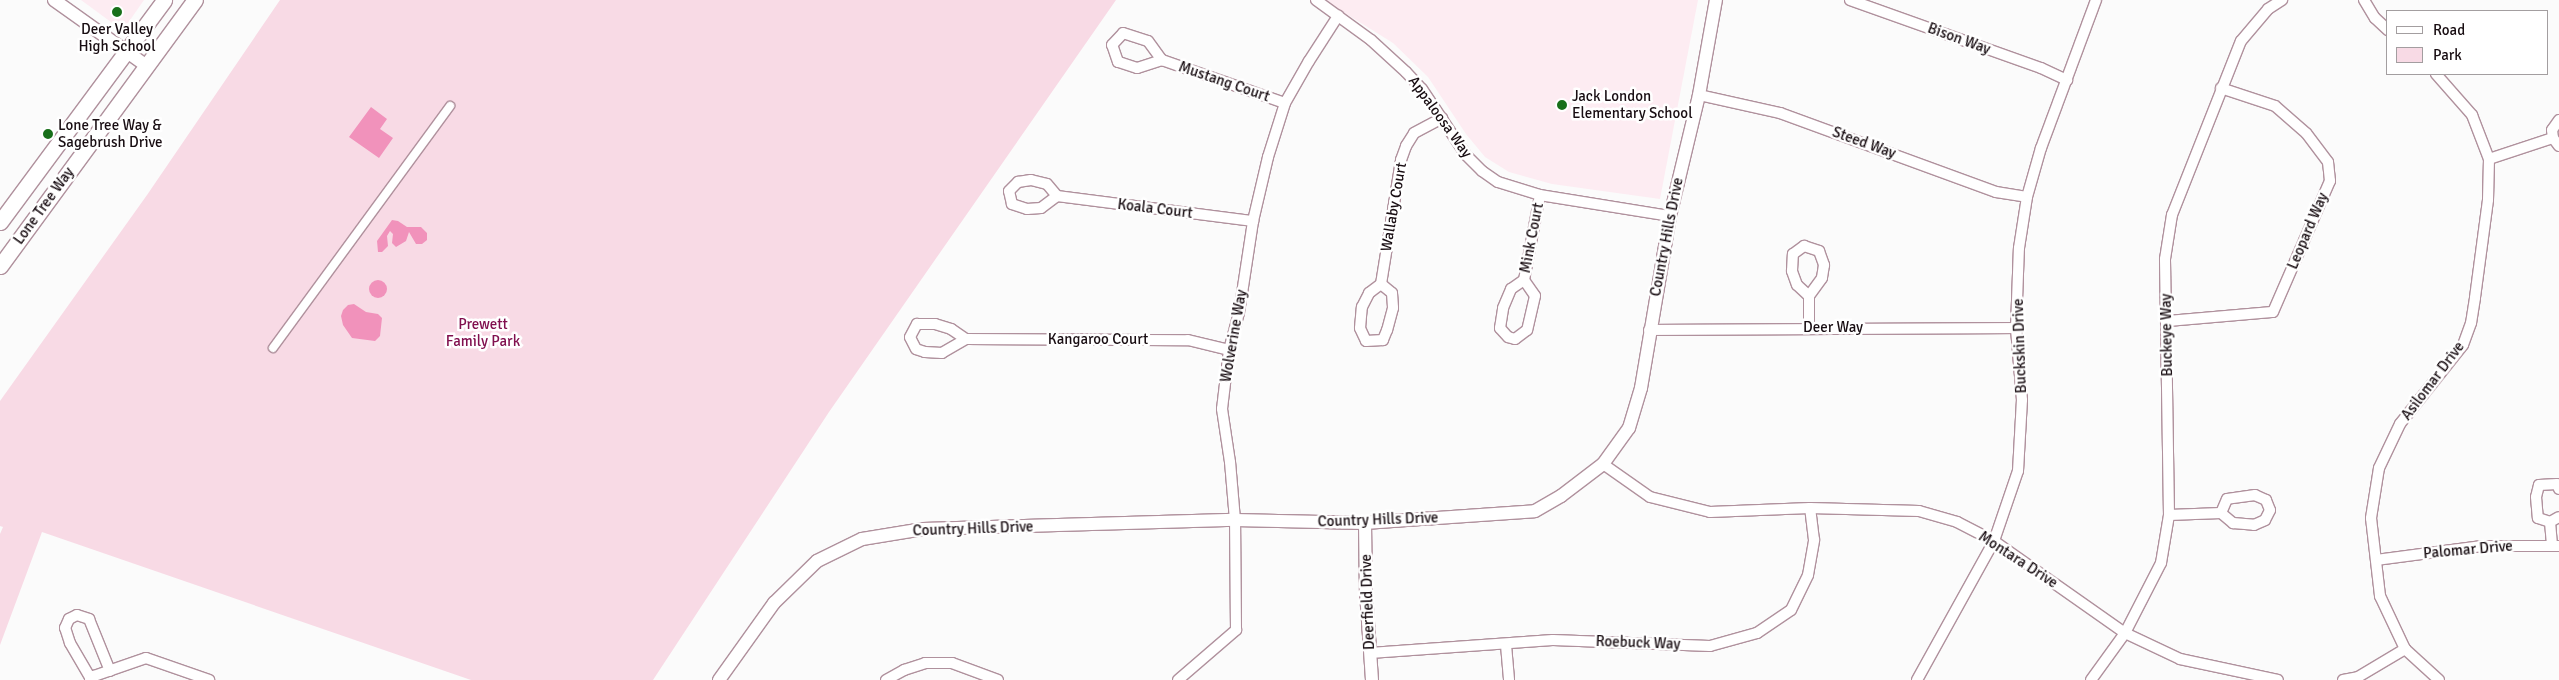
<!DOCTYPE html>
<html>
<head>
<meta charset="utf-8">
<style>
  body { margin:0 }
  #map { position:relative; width:2559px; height:680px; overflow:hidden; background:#fbfbfb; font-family:Signika,sans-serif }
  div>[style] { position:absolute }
  .built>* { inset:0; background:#fdecf2 }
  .green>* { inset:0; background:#f8dae5 }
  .water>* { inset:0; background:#f192bb }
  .round { border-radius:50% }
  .roads { filter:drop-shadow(1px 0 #b0919d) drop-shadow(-1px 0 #b0919d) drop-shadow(0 1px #b0919d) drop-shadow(0 -1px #b0919d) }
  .pedestrian>* { height:8px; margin:-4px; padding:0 4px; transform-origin:4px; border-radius:4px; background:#fff }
  .minor>* { height:10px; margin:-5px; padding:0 5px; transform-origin:5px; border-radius:5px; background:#fff }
  .tertiary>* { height:12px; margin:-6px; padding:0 6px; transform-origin:6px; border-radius:6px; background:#fff }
  .primary>* { height:15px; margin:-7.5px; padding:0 7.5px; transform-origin:7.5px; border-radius:7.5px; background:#fff }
  .dots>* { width:14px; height:14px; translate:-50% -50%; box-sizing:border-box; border:2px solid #fff; border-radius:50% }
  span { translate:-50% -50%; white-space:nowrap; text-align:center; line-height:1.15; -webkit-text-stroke:5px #fff; paint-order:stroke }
  .poi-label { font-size:15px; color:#180d12 }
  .left { translate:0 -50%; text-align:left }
  .street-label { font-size:15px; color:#180d12 }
  .park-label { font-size:15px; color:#81104f }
  .legend { position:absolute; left:2386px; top:10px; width:162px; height:65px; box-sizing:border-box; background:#fff; border:1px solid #a39ea0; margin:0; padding:6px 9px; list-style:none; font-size:15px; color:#180d12 }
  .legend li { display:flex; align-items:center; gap:10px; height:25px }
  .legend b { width:25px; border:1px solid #a39ea0 }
</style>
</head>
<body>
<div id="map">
  <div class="built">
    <i style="clip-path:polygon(81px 0,144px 0,128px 23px,121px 26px,115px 25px)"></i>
    <i style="clip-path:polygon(1324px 0,1698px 0,1660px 199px,1552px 184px,1509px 172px,1485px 157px,1466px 134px,1428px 77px,1393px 43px)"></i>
  </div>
  <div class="green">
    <i style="clip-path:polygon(280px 0,1116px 0,829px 412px,653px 680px,471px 680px,42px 532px,0 645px,0 534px,3px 527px,0 526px,0 401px,147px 195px)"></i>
  </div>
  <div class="water">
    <i style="clip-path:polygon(371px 107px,387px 119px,380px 129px,393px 138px,379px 158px,349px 137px)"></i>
    <i style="clip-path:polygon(392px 220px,398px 221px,407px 227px,421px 227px,427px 233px,427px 240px,422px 244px,416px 244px,409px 232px,406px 241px,396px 247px,392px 243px,393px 234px,390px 231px,387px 236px,388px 246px,382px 252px,378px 252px,377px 241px)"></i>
    <i class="round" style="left:369px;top:280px;width:18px;height:18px"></i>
    <i style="clip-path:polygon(354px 304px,366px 312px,378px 314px,382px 318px,380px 336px,375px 341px,352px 338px,343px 325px,341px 316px,343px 310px,348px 305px)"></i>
  </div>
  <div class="roads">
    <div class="pedestrian">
      <i style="left:273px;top:348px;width:300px;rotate:-53.8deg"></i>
    </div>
    <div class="minor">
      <i style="left:1316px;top:0;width:68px;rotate:36deg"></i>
      <i style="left:1371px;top:40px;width:47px;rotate:42.4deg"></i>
      <i style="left:1406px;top:72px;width:23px;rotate:47deg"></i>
      <i style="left:1422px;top:89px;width:79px;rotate:56.3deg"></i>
      <i style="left:1466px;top:155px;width:23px;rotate:45deg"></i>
      <i style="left:1482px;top:171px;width:19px;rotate:35deg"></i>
      <i style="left:1498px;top:182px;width:44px;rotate:17.2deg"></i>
      <i style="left:1540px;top:195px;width:132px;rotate:9.2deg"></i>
      <i style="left:1850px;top:0;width:203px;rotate:19.6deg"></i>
      <i style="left:2041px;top:68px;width:29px;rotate:25deg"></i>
      <i style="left:2364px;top:0;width:21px;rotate:59deg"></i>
      <i style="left:2375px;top:18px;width:18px;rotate:43deg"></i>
      <i style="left:1162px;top:60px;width:26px;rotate:162deg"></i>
      <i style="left:1137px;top:68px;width:20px;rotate:-162deg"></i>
      <i style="left:1118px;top:62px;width:18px;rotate:-109deg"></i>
      <i style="left:1112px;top:45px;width:16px;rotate:-47deg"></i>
      <i style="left:1123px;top:33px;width:26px;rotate:18deg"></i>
      <i style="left:1148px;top:41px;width:24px;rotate:54deg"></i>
      <i style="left:1162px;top:60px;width:130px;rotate:19.3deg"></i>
      <i style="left:2436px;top:74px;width:55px;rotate:48.7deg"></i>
      <i style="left:2472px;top:115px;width:47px;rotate:68.9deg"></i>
      <i style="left:2489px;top:159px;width:41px;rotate:91.4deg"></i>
      <i style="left:2488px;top:200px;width:99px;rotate:97.6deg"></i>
      <i style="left:2475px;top:298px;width:25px;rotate:99deg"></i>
      <i style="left:2471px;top:323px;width:23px;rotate:110deg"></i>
      <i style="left:2463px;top:345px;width:101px;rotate:128.6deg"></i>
      <i style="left:2400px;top:424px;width:49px;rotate:115.5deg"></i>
      <i style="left:2379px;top:468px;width:51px;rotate:99.1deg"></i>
      <i style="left:2371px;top:518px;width:79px;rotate:83.4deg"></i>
      <i style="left:2380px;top:596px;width:59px;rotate:64.7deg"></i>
      <i style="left:2405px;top:649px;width:46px;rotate:42.4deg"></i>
      <i style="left:1699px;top:95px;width:83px;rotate:12.5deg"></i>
      <i style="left:1780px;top:113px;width:230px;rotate:20.1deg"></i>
      <i style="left:1996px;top:192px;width:31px;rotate:9deg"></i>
      <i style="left:2559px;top:120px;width:12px;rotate:125deg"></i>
      <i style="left:2552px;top:130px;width:8px;rotate:83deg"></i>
      <i style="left:2553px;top:138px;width:10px;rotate:53deg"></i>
      <i style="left:2489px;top:159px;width:67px;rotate:-18.2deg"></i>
      <i style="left:1057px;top:196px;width:20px;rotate:143deg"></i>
      <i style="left:1041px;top:208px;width:14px;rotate:176deg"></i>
      <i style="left:1027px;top:209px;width:16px;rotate:-162deg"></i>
      <i style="left:1012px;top:204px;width:13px;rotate:-103deg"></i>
      <i style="left:1009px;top:191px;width:13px;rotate:-45deg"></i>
      <i style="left:1018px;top:182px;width:13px;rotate:-9deg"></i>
      <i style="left:1031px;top:180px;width:16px;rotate:14deg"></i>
      <i style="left:1047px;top:184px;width:16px;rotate:50deg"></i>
      <i style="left:1057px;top:196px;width:198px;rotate:7.3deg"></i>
      <i style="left:1524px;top:280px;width:19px;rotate:55deg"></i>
      <i style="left:1535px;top:296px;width:35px;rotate:103deg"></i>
      <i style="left:1527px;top:330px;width:15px;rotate:143deg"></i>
      <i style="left:1515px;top:339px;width:7px;rotate:-164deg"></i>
      <i style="left:1508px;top:337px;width:12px;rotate:-132deg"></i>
      <i style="left:1500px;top:328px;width:20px;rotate:-81deg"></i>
      <i style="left:1503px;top:308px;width:21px;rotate:-67deg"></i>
      <i style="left:1511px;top:289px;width:16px;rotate:-35deg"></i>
      <i style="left:1524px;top:280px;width:86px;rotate:-79.3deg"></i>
      <i style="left:1381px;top:284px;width:14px;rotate:39deg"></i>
      <i style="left:1392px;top:293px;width:15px;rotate:86deg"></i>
      <i style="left:1393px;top:308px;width:23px;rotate:105deg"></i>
      <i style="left:1387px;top:330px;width:11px;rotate:112deg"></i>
      <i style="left:1383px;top:340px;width:17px;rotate:177deg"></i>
      <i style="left:1366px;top:341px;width:14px;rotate:-115deg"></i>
      <i style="left:1360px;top:328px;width:21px;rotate:-85deg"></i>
      <i style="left:1362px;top:307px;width:16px;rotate:-63deg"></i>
      <i style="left:1369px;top:293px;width:15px;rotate:-37deg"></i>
      <i style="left:1381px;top:284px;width:126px;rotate:-80.8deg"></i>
      <i style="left:1401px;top:160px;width:15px;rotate:-70deg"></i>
      <i style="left:1406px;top:146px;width:15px;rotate:-58deg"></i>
      <i style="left:1414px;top:133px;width:32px;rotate:-28deg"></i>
      <i style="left:1809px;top:296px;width:16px;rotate:-137deg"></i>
      <i style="left:1797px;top:285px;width:15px;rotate:-110deg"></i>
      <i style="left:1792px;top:271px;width:17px;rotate:-87deg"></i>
      <i style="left:1793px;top:254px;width:14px;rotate:-36deg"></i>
      <i style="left:1804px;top:246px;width:16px;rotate:18deg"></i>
      <i style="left:1819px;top:251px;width:15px;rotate:70deg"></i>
      <i style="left:1824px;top:265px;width:13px;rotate:99deg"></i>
      <i style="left:1822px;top:278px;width:22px;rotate:126deg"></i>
      <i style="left:1809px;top:296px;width:32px;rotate:90deg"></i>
      <i style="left:2167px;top:321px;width:106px;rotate:-4.9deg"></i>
      <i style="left:2273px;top:312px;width:143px;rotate:-66.5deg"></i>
      <i style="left:2330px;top:181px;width:19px;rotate:-96deg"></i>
      <i style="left:2328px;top:162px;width:36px;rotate:-127deg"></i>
      <i style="left:2306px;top:133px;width:41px;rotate:-138.9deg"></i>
      <i style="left:2275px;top:106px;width:57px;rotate:-161.6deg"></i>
      <i style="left:1649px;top:330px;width:367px;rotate:-0.3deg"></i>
      <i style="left:966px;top:339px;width:28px;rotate:150deg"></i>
      <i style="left:942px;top:353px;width:17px;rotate:-177deg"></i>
      <i style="left:925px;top:352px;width:9px;rotate:-162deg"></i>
      <i style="left:916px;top:349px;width:13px;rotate:-117deg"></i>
      <i style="left:910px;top:337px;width:15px;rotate:-62deg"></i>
      <i style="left:917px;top:324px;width:18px"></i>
      <i style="left:935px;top:324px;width:17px;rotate:17deg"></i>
      <i style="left:951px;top:329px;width:18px;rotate:34deg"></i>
      <i style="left:966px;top:339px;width:222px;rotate:0.3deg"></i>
      <i style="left:1188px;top:340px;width:42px;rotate:13.7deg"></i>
      <i style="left:1603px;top:464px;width:57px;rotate:35.1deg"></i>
      <i style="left:1650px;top:497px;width:62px;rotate:14deg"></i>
      <i style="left:1710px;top:512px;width:100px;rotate:-2.3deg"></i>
      <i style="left:1810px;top:508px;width:109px;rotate:1.6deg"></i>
      <i style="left:1919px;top:511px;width:40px;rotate:16deg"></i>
      <i style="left:1957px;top:522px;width:42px;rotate:27.2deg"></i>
      <i style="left:1994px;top:541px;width:160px;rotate:35.1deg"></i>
      <i style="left:2125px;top:633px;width:61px;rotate:25.3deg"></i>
      <i style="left:2180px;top:659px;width:100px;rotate:12.1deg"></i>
      <i style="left:2559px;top:489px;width:5px;rotate:-112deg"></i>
      <i style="left:2557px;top:484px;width:18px;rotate:177deg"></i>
      <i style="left:2539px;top:485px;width:12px;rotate:104deg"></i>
      <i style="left:2536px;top:497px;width:21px;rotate:85deg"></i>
      <i style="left:2538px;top:518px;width:13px;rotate:18deg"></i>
      <i style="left:2550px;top:522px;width:10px;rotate:-29deg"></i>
      <i style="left:2169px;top:515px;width:52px;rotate:-2.2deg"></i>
      <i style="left:2221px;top:513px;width:16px;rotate:40deg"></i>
      <i style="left:2233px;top:523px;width:21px;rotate:5deg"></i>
      <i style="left:2254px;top:525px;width:12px;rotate:-24deg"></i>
      <i style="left:2265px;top:520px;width:11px;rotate:-63deg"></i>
      <i style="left:2270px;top:510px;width:11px;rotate:-112deg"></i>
      <i style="left:2266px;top:500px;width:12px;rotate:-156deg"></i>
      <i style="left:2255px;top:495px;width:28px;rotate:172deg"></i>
      <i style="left:2227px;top:499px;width:15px;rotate:113deg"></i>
      <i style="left:2550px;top:522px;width:22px;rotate:85deg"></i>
      <i style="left:2376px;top:560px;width:107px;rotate:-7.5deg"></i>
      <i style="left:2482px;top:546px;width:77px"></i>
      <i style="left:1506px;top:645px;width:35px;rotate:85deg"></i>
      <i style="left:1370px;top:653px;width:183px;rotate:-4.1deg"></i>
      <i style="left:1553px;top:640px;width:157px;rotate:2.2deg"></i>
      <i style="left:1710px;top:646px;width:49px;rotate:-15.5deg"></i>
      <i style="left:1757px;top:633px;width:41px;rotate:-34.1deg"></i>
      <i style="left:1791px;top:610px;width:39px;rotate:-64deg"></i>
      <i style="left:1808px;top:575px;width:36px;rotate:-80deg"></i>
      <i style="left:1814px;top:540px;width:32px;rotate:-97deg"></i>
      <i style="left:91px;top:679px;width:42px;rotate:-120.3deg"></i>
      <i style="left:70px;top:643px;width:16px;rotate:-108deg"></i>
      <i style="left:65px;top:628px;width:10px;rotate:-66deg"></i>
      <i style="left:69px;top:619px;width:9px;rotate:-27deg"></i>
      <i style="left:77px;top:615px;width:13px;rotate:18deg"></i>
      <i style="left:89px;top:619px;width:56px;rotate:68deg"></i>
      <i style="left:90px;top:680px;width:6px;rotate:-45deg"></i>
      <i style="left:94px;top:676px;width:55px;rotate:-19.1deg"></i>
      <i style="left:146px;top:658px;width:67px;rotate:19.2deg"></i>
      <i style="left:886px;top:680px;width:21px;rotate:-29deg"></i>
      <i style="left:904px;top:670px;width:22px;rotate:-18deg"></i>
      <i style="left:925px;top:663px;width:27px"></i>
      <i style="left:952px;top:663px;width:49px;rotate:20.3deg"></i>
      <i style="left:1178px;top:680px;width:77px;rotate:-40.8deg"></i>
      <i style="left:1236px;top:630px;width:110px;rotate:-90.5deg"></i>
      <i style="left:1235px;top:520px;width:58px;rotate:-94.9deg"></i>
      <i style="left:1230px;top:462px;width:54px;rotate:-98.6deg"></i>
      <i style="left:1222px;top:409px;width:59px;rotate:-83.2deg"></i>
      <i style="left:1229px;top:350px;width:38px;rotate:-75deg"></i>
      <i style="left:1239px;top:313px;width:93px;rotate:-81.3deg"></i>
      <i style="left:1253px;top:221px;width:66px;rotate:-76.8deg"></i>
      <i style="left:1268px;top:157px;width:57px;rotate:-72.5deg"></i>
      <i style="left:1285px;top:103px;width:48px;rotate:-60.3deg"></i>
      <i style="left:1309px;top:61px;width:54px;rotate:-57.2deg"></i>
      <i style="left:1917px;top:680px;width:159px;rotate:-61deg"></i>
      <i style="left:1994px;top:541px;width:74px;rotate:-71.1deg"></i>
      <i style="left:2018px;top:471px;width:71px;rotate:-86.8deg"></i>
      <i style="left:2022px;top:400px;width:72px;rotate:-94.8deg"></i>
      <i style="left:2016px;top:328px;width:80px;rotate:-87.9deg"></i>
      <i style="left:2019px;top:248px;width:52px;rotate:-81.1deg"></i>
      <i style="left:2027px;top:197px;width:51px;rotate:-74.1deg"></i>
      <i style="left:2041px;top:148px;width:158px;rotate:-69.6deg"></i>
      <i style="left:2091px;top:680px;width:58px;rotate:-54.1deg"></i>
      <i style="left:2125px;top:633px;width:79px;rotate:-62.8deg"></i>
      <i style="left:2161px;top:563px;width:49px;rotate:-80.5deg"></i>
      <i style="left:2169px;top:515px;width:256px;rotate:-90.9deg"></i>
      <i style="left:2165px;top:259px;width:45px;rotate:-81deg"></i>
      <i style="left:2172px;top:215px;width:187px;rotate:-68.4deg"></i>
      <i style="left:2241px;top:41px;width:42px;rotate:-49.8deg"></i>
      <i style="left:2268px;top:9px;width:17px;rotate:-33deg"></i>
      <i style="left:2343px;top:680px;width:15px;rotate:-11deg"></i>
      <i style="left:2358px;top:677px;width:55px;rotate:-30.8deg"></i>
    </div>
    <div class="tertiary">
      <i style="left:54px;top:0;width:114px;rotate:35.4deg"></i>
      <i style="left:1365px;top:523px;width:69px;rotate:89.2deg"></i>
      <i style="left:1366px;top:592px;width:88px;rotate:86.1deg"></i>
      <i style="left:719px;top:680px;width:95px;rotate:-54.5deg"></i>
      <i style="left:774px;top:603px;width:60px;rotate:-44.3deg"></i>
      <i style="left:817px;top:561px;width:50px;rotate:-26.1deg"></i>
      <i style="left:862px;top:539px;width:62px;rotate:-9.3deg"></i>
      <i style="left:923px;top:529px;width:312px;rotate:-1.7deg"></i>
      <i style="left:1235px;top:520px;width:130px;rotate:1.3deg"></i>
      <i style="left:1365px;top:523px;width:170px;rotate:-4deg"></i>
      <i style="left:1535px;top:511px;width:30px;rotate:-30deg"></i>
      <i style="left:1561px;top:496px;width:53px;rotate:-37.3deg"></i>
      <i style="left:1603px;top:464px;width:44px;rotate:-54.2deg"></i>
      <i style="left:1629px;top:428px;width:42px;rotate:-73.3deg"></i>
      <i style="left:1641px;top:388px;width:174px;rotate:-80.4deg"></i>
      <i style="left:1670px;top:216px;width:124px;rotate:-76.5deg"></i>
      <i style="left:1699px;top:95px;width:97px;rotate:-79.9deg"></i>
    </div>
    <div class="primary">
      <i style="left:0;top:222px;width:276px;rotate:-53.5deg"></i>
      <i style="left:0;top:266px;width:330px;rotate:-53.8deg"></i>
    </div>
  </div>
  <div class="dots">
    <i style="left:117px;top:12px;background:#186f1a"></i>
    <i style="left:1562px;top:105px;background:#186f1a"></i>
    <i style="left:48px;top:134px;background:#186f1a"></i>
  </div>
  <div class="poi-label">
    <span style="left:117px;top:38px">Deer Valley<br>High School</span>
    <span class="left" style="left:1572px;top:105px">Jack London<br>Elementary School</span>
    <span class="left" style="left:58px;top:134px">Lone Tree Way &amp;<br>Sagebrush Drive</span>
  </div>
  <div class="street-label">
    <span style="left:1959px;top:39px;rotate:20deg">Bison Way</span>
    <span style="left:1224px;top:82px;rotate:19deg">Mustang Court</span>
    <span style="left:1440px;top:117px;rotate:54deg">Appaloosa Way</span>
    <span style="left:1864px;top:143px;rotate:20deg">Steed Way</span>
    <span style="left:44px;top:206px;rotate:-54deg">Lone Tree Way</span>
    <span style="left:1394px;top:207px;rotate:-80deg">Wallaby Court</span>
    <span style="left:1155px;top:209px;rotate:7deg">Koala Court</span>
    <span style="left:2308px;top:231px;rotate:-67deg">Leopard Way</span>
    <span style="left:1667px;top:237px;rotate:-79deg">Country Hills Drive</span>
    <span style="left:1532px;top:238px;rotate:-79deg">Mink Court</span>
    <span style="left:1833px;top:328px">Deer Way</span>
    <span style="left:2167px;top:335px;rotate:-91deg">Buckeye Way</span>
    <span style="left:1234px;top:336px;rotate:-80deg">Wolverine Way</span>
    <span style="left:1098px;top:340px">Kangaroo Court</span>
    <span style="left:2020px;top:346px;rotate:-92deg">Buckskin Drive</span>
    <span style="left:2433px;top:381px;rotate:-53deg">Asilomar Drive</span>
    <span style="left:1378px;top:520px;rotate:-2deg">Country Hills Drive</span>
    <span style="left:973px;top:529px;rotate:-2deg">Country Hills Drive</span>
    <span style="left:2468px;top:550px;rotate:-5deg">Palomar Drive</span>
    <span style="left:2018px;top:560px;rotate:33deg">Montara Drive</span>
    <span style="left:1368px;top:602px;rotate:-92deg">Deerfield Drive</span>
    <span style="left:1638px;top:643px;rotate:2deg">Roebuck Way</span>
  </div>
  <div class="park-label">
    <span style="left:483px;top:333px">Prewett<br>Family Park</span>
  </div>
  <ul class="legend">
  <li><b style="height:6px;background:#fff"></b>Road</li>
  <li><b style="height:14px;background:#f8dae5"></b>Park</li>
  </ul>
</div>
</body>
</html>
